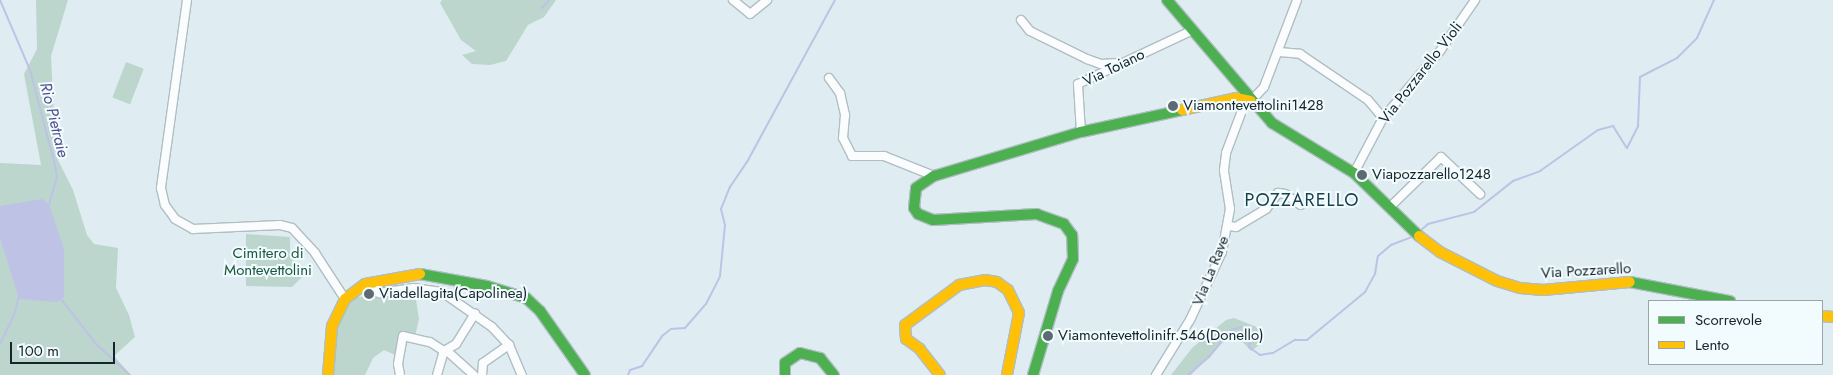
<!DOCTYPE html>
<html>
<head>
<meta charset="utf-8">
<style>
  body { margin:0 }
  #map { position:relative; width:1833px; height:375px; overflow:hidden; background:#dfedf2; font-family:Jost,sans-serif }
  div>[style] { position:absolute }
  .green>* { inset:0; background:#bcd6ce; transform-origin:0 0 }
  .water>* { inset:0; background:#bec2e5 }
  .stream>* { height:2px; margin:-1px; padding:0 1px; transform-origin:1px; border-radius:1px; background:#bec2e5 }
  .roads { filter:drop-shadow(1px 0 #b0bec3) drop-shadow(-1px 0 #b0bec3) drop-shadow(0 1px #b0bec3) drop-shadow(0 -1px #b0bec3) }
  .street>* { height:8px; margin:-4px; padding:0 4px; transform-origin:4px; border-radius:4px; background:#fafcfd }
  .fast>* { height:10px; margin:-5px; padding:0 5px; transform-origin:5px; border-radius:5px; background:#4caf50 }
  .slow>* { height:10px; margin:-5px; padding:0 5px; transform-origin:5px; border-radius:5px; background:#ffc107 }
  .dots>* { width:14px; height:14px; translate:-50% -50%; box-sizing:border-box; border:2px solid #f2fbfe; border-radius:50% }
  span { translate:-50% -50%; white-space:nowrap; text-align:center; line-height:1.15; -webkit-text-stroke:4px #f2fbfe; paint-order:stroke }
  .street-label { font-size:15px; color:#15252b }
  .poi-label { font-size:15px; color:#15252b }
  .left { translate:0 -50%; text-align:left }
  .park-label { font-size:15px; color:#18573c }
  .water-label { font-size:16px; color:#524f8c; font-style:italic }
  .quarter-label { font-size:18px; color:#173f4c; letter-spacing:1px }
  .legend { position:absolute; left:1648px; top:300px; width:175px; height:65px; box-sizing:border-box; background:#f2fbfe; border:1px solid #9aa5aa; margin:0; padding:6px 9px; list-style:none; font-size:15px; color:#15252b }
  .legend li { display:flex; align-items:center; gap:10px; height:25px }
  .legend b { width:25px; border:1px solid #9aa5aa }
  .scale { position:absolute; left:10px; top:342px; width:105px; height:22px; box-sizing:border-box; border:2px solid #15252b; border-top:0; padding-left:6px; font-size:15px; line-height:18px; white-space:nowrap; color:#15252b; -webkit-text-stroke:4px #f2fbfe; paint-order:stroke }
</style>
</head>
<body>
<div id="map">
  <div class="green">
    <i style="clip-path:polygon(36px 0,68px 0,51px 56px,56px 156px,73px 190px,87px 235px,94px 244px,118px 248px,116px 288px,129px 315px,135px 337px,114px 356px,131px 375px,0 375px,0 163px,41px 165px,24px 74px,37px 49px)"></i>
    <i style="clip-path:polygon(442px 0,556px 0,544px 17px,528px 25px,506px 61px,490px 65px,472px 64px,462px 55px,476px 51px,461px 40px,440px 3px)"></i>
    <i style="left:126px;top:62px;width:19px;height:38px;rotate:21deg"></i>
    <i style="clip-path:polygon(246px 234px,290px 237px,290px 258px,297px 264px,295px 272px,302px 277px,292px 287px,246px 286px)"></i>
    <i style="clip-path:polygon(415px 293px,419px 319px,415px 336px,401px 333px,395px 355px,384px 350px,373px 358px,365px 375px,333px 375px,337px 323px,345px 304px,355px 297px)"></i>
    <i style="clip-path:polygon(1234px 318px,1262px 329px,1259px 345px,1251px 351px,1236px 335px,1222px 343px,1191px 375px,1171px 375px,1192px 348px,1226px 320px)"></i>
  </div>
  <div class="water">
    <i style="clip-path:polygon(42px 199px,49px 204px,64px 249px,64px 297px,57px 302px,19px 299px,0 238px,0 206px)"></i>
  </div>
  <div class="stream">
    <i style="left:0;top:0;width:76px;rotate:66.8deg"></i>
    <i style="left:30px;top:70px;width:98px;rotate:75.3deg"></i>
    <i style="left:55px;top:165px;width:12px;rotate:81deg"></i>
    <i style="left:57px;top:177px;width:29px;rotate:106deg"></i>
    <i style="left:542px;top:8px;width:11px;rotate:-49deg"></i>
    <i style="left:1420px;top:231px;width:11px;rotate:-41deg"></i>
    <i style="left:1428px;top:224px;width:48px;rotate:-14.6deg"></i>
    <i style="left:1474px;top:212px;width:50px;rotate:-38.5deg"></i>
    <i style="left:1513px;top:181px;width:29px;rotate:-20deg"></i>
    <i style="left:1540px;top:171px;width:71px;rotate:-35.3deg"></i>
    <i style="left:1598px;top:130px;width:16px;rotate:-15deg"></i>
    <i style="left:1613px;top:126px;width:26px;rotate:58deg"></i>
    <i style="left:1627px;top:148px;width:25px;rotate:-63deg"></i>
    <i style="left:1638px;top:126px;width:49px;rotate:-87.7deg"></i>
    <i style="left:1640px;top:77px;width:42px;rotate:-27.2deg"></i>
    <i style="left:1677px;top:58px;width:28px;rotate:-45deg"></i>
    <i style="left:1697px;top:38px;width:42px;rotate:-65.9deg"></i>
    <i style="left:61px;top:299px;width:57px;rotate:52.1deg"></i>
    <i style="left:96px;top:344px;width:46px;rotate:42.4deg"></i>
    <i style="left:0;top:344px;width:32px;rotate:-64deg"></i>
    <i style="left:14px;top:315px;width:20px;rotate:-75deg"></i>
    <i style="left:628px;top:375px;width:5px;rotate:-68deg"></i>
    <i style="left:630px;top:370px;width:13px;rotate:-18deg"></i>
    <i style="left:642px;top:366px;width:36px;rotate:-56deg"></i>
    <i style="left:662px;top:336px;width:11px;rotate:-38deg"></i>
    <i style="left:671px;top:329px;width:14px;rotate:-4deg"></i>
    <i style="left:685px;top:328px;width:32px;rotate:-49deg"></i>
    <i style="left:706px;top:304px;width:31px;rotate:-63deg"></i>
    <i style="left:720px;top:276px;width:51px;rotate:-84.4deg"></i>
    <i style="left:725px;top:225px;width:16px;rotate:-104deg"></i>
    <i style="left:721px;top:209px;width:24px;rotate:-68deg"></i>
    <i style="left:730px;top:187px;width:30px;rotate:-56deg"></i>
    <i style="left:747px;top:162px;width:184px;rotate:-61.5deg"></i>
    <i style="left:1188px;top:375px;width:28px;rotate:-41deg"></i>
    <i style="left:1209px;top:357px;width:35px;rotate:-51deg"></i>
    <i style="left:1231px;top:330px;width:11px;rotate:-15deg"></i>
    <i style="left:1242px;top:327px;width:11px;rotate:22deg"></i>
    <i style="left:1252px;top:331px;width:16px;rotate:101deg"></i>
    <i style="left:1249px;top:347px;width:14px;rotate:36deg"></i>
    <i style="left:1260px;top:355px;width:13px;rotate:-9deg"></i>
    <i style="left:1273px;top:353px;width:26px;rotate:-31deg"></i>
    <i style="left:1295px;top:340px;width:12px"></i>
    <i style="left:1307px;top:340px;width:75px;rotate:-39.6deg"></i>
    <i style="left:1365px;top:292px;width:21px;rotate:-61deg"></i>
    <i style="left:1375px;top:274px;width:18px;rotate:-81deg"></i>
    <i style="left:1378px;top:256px;width:17px;rotate:-40deg"></i>
    <i style="left:1391px;top:245px;width:26px;rotate:-21deg"></i>
  </div>
  <div class="roads">
    <div class="street">
      <i style="left:187px;top:0;width:190px;rotate:97.9deg"></i>
      <i style="left:161px;top:188px;width:17px;rotate:77deg"></i>
      <i style="left:165px;top:205px;width:17px;rotate:54deg"></i>
      <i style="left:175px;top:219px;width:21px;rotate:29deg"></i>
      <i style="left:193px;top:229px;width:87px;rotate:-2.6deg"></i>
      <i style="left:280px;top:225px;width:12px;rotate:14deg"></i>
      <i style="left:292px;top:228px;width:34px;rotate:47deg"></i>
      <i style="left:315px;top:253px;width:55px;rotate:56.9deg"></i>
      <i style="left:733px;top:0;width:22px;rotate:39deg"></i>
      <i style="left:750px;top:14px;width:22px;rotate:-39deg"></i>
      <i style="left:1021px;top:20px;width:14px;rotate:51deg"></i>
      <i style="left:1030px;top:31px;width:64px;rotate:26.2deg"></i>
      <i style="left:1087px;top:59px;width:15px;rotate:20deg"></i>
      <i style="left:1101px;top:64px;width:18px;rotate:-3deg"></i>
      <i style="left:1279px;top:52px;width:21px;rotate:5deg"></i>
      <i style="left:1300px;top:54px;width:82px;rotate:34.1deg"></i>
      <i style="left:1368px;top:100px;width:23px;rotate:50deg"></i>
      <i style="left:829px;top:78px;width:19px;rotate:54deg"></i>
      <i style="left:840px;top:93px;width:23px;rotate:77deg"></i>
      <i style="left:845px;top:115px;width:23px;rotate:95deg"></i>
      <i style="left:843px;top:138px;width:20px;rotate:63deg"></i>
      <i style="left:852px;top:156px;width:32px"></i>
      <i style="left:884px;top:156px;width:54px;rotate:21.8deg"></i>
      <i style="left:1251px;top:101px;width:19px;rotate:-47deg"></i>
      <i style="left:1264px;top:87px;width:93px;rotate:-69.2deg"></i>
      <i style="left:1081px;top:132px;width:48px;rotate:-93.6deg"></i>
      <i style="left:1078px;top:84px;width:125px;rotate:-25.1deg"></i>
      <i style="left:1354px;top:173px;width:62px;rotate:-62.2deg"></i>
      <i style="left:1383px;top:118px;width:88px;rotate:-49.6deg"></i>
      <i style="left:1440px;top:51px;width:62px;rotate:-55.5deg"></i>
      <i style="left:1390px;top:207px;width:71px;rotate:-44.4deg"></i>
      <i style="left:1441px;top:157px;width:54px;rotate:43.5deg"></i>
      <i style="left:1229px;top:226px;width:7px;rotate:8deg"></i>
      <i style="left:1236px;top:227px;width:35px;rotate:-31deg"></i>
      <i style="left:1266px;top:209px;width:20px;rotate:-53deg"></i>
      <i style="left:1278px;top:193px;width:7px;rotate:8deg"></i>
      <i style="left:1285px;top:194px;width:19px;rotate:35deg"></i>
      <i style="left:365px;top:284px;width:17px;rotate:33deg"></i>
      <i style="left:379px;top:293px;width:34px;rotate:-8deg"></i>
      <i style="left:413px;top:288px;width:29px;rotate:8deg"></i>
      <i style="left:442px;top:292px;width:61px;rotate:35deg"></i>
      <i style="left:492px;top:327px;width:25px;rotate:47deg"></i>
      <i style="left:509px;top:345px;width:33px;rotate:67deg"></i>
      <i style="left:447px;top:351px;width:36px;rotate:42deg"></i>
      <i style="left:400px;top:375px;width:11px;rotate:-100deg"></i>
      <i style="left:398px;top:364px;width:28px;rotate:-80deg"></i>
      <i style="left:403px;top:336px;width:28px;rotate:13deg"></i>
      <i style="left:430px;top:342px;width:17px;rotate:33deg"></i>
      <i style="left:437px;top:375px;width:25px;rotate:-74deg"></i>
      <i style="left:444px;top:351px;width:14px;rotate:-30deg"></i>
      <i style="left:456px;top:344px;width:36px;rotate:-58deg"></i>
      <i style="left:482px;top:375px;width:12px;rotate:-85deg"></i>
      <i style="left:483px;top:363px;width:32px;rotate:-35deg"></i>
      <i style="left:1156px;top:375px;width:65px;rotate:-58.3deg"></i>
      <i style="left:1190px;top:320px;width:75px;rotate:-64.8deg"></i>
      <i style="left:1222px;top:252px;width:44px;rotate:-79.5deg"></i>
      <i style="left:1230px;top:209px;width:39px;rotate:-99deg"></i>
      <i style="left:1224px;top:170px;width:17px;rotate:-83deg"></i>
      <i style="left:1226px;top:153px;width:57px;rotate:-69.3deg"></i>
    </div>
    <div class="fast">
      <i style="left:1167px;top:0;width:162px;rotate:49.5deg"></i>
      <i style="left:1272px;top:123px;width:96px;rotate:31.4deg"></i>
      <i style="left:1354px;top:173px;width:91px;rotate:44.1deg"></i>
      <i style="left:420px;top:274px;width:68px;rotate:10.2deg"></i>
      <i style="left:487px;top:286px;width:41px;rotate:17.1deg"></i>
      <i style="left:526px;top:298px;width:19px;rotate:43deg"></i>
      <i style="left:540px;top:311px;width:78px;rotate:54.9deg"></i>
      <i style="left:1630px;top:282px;width:102px;rotate:10.8deg"></i>
      <i style="left:785px;top:375px;width:12px;rotate:-90deg"></i>
      <i style="left:785px;top:363px;width:18px;rotate:-34deg"></i>
      <i style="left:800px;top:353px;width:21px;rotate:14deg"></i>
      <i style="left:820px;top:358px;width:22px;rotate:51deg"></i>
      <i style="left:1033px;top:375px;width:88px;rotate:-73.4deg"></i>
      <i style="left:1058px;top:291px;width:35px;rotate:-65deg"></i>
      <i style="left:1073px;top:259px;width:24px;rotate:-92deg"></i>
      <i style="left:1072px;top:235px;width:14px;rotate:-126deg"></i>
      <i style="left:1064px;top:224px;width:29px;rotate:-160deg"></i>
      <i style="left:1037px;top:214px;width:104px;rotate:176.7deg"></i>
      <i style="left:933px;top:220px;width:16px;rotate:-158deg"></i>
      <i style="left:918px;top:214px;width:7px;rotate:-124deg"></i>
      <i style="left:914px;top:208px;width:20px;rotate:-84deg"></i>
      <i style="left:916px;top:188px;width:22px;rotate:-34deg"></i>
      <i style="left:934px;top:176px;width:153px;rotate:-16.7deg"></i>
      <i style="left:1081px;top:132px;width:103px;rotate:-12.3deg"></i>
    </div>
    <div class="slow">
      <i style="left:1182px;top:110px;width:55px;rotate:-12.5deg"></i>
      <i style="left:1236px;top:98px;width:15px;rotate:11deg"></i>
      <i style="left:1419px;top:236px;width:26px;rotate:37deg"></i>
      <i style="left:1440px;top:252px;width:64px;rotate:27deg"></i>
      <i style="left:1497px;top:281px;width:24px;rotate:17deg"></i>
      <i style="left:1520px;top:288px;width:23px;rotate:5deg"></i>
      <i style="left:1543px;top:290px;width:87px;rotate:-5.3deg"></i>
      <i style="left:1822px;top:316px;width:11px;rotate:5deg"></i>
      <i style="left:328px;top:375px;width:49px;rotate:-85.3deg"></i>
      <i style="left:332px;top:326px;width:30px;rotate:-64deg"></i>
      <i style="left:345px;top:299px;width:25px;rotate:-37deg"></i>
      <i style="left:365px;top:284px;width:56px;rotate:-10.3deg"></i>
      <i style="left:940px;top:375px;width:33px;rotate:-128deg"></i>
      <i style="left:920px;top:349px;width:17px;rotate:-144deg"></i>
      <i style="left:906px;top:339px;width:14px;rotate:-94deg"></i>
      <i style="left:905px;top:325px;width:67px;rotate:-36.5deg"></i>
      <i style="left:959px;top:285px;width:26px;rotate:-11deg"></i>
      <i style="left:985px;top:280px;width:12px;rotate:9deg"></i>
      <i style="left:997px;top:282px;width:14px;rotate:36deg"></i>
      <i style="left:1008px;top:290px;width:25px;rotate:64deg"></i>
      <i style="left:1019px;top:313px;width:63px;rotate:101deg"></i>
    </div>
  </div>
  <div class="dots">
    <i style="left:1173px;top:106px;background:#5c6b71"></i>
    <i style="left:1362px;top:175px;background:#5c6b71"></i>
    <i style="left:369px;top:294px;background:#5c6b71"></i>
    <i style="left:1048px;top:336px;background:#5c6b71"></i>
  </div>
  <div class="street-label">
    <span style="left:1114px;top:68px;rotate:-26deg">Via Toiano</span>
    <span style="left:1421px;top:73px;rotate:-52deg">Via Pozzarello Violi</span>
    <span style="left:1211px;top:271px;rotate:-68deg">Via La Rave</span>
    <span style="left:1586px;top:271px;rotate:-3deg">Via Pozzarello</span>
  </div>
  <div class="poi-label">
    <span class="left" style="left:1183px;top:106px">Viamontevettolini1428</span>
    <span class="left" style="left:1372px;top:175px">Viapozzarello1248</span>
    <span class="left" style="left:379px;top:294px">Viadellagita(Capolinea)</span>
    <span class="left" style="left:1058px;top:336px">Viamontevettolinifr.546(Donello)</span>
  </div>
  <div class="park-label">
    <span style="left:268px;top:262px">Cimitero di<br>Montevettolini</span>
  </div>
  <div class="water-label">
    <span style="left:54px;top:120px;rotate:76deg">Rio Pietraie</span>
  </div>
  <div class="quarter-label">
    <span style="left:1302px;top:200px">POZZARELLO</span>
  </div>
  <ul class="legend">
  <li><b style="height:6px;background:#4caf50"></b>Scorrevole</li>
  <li><b style="height:6px;background:#ffc107"></b>Lento</li>
  </ul>
  <div class="scale">100 m</div>
</div>
</body>
</html>
